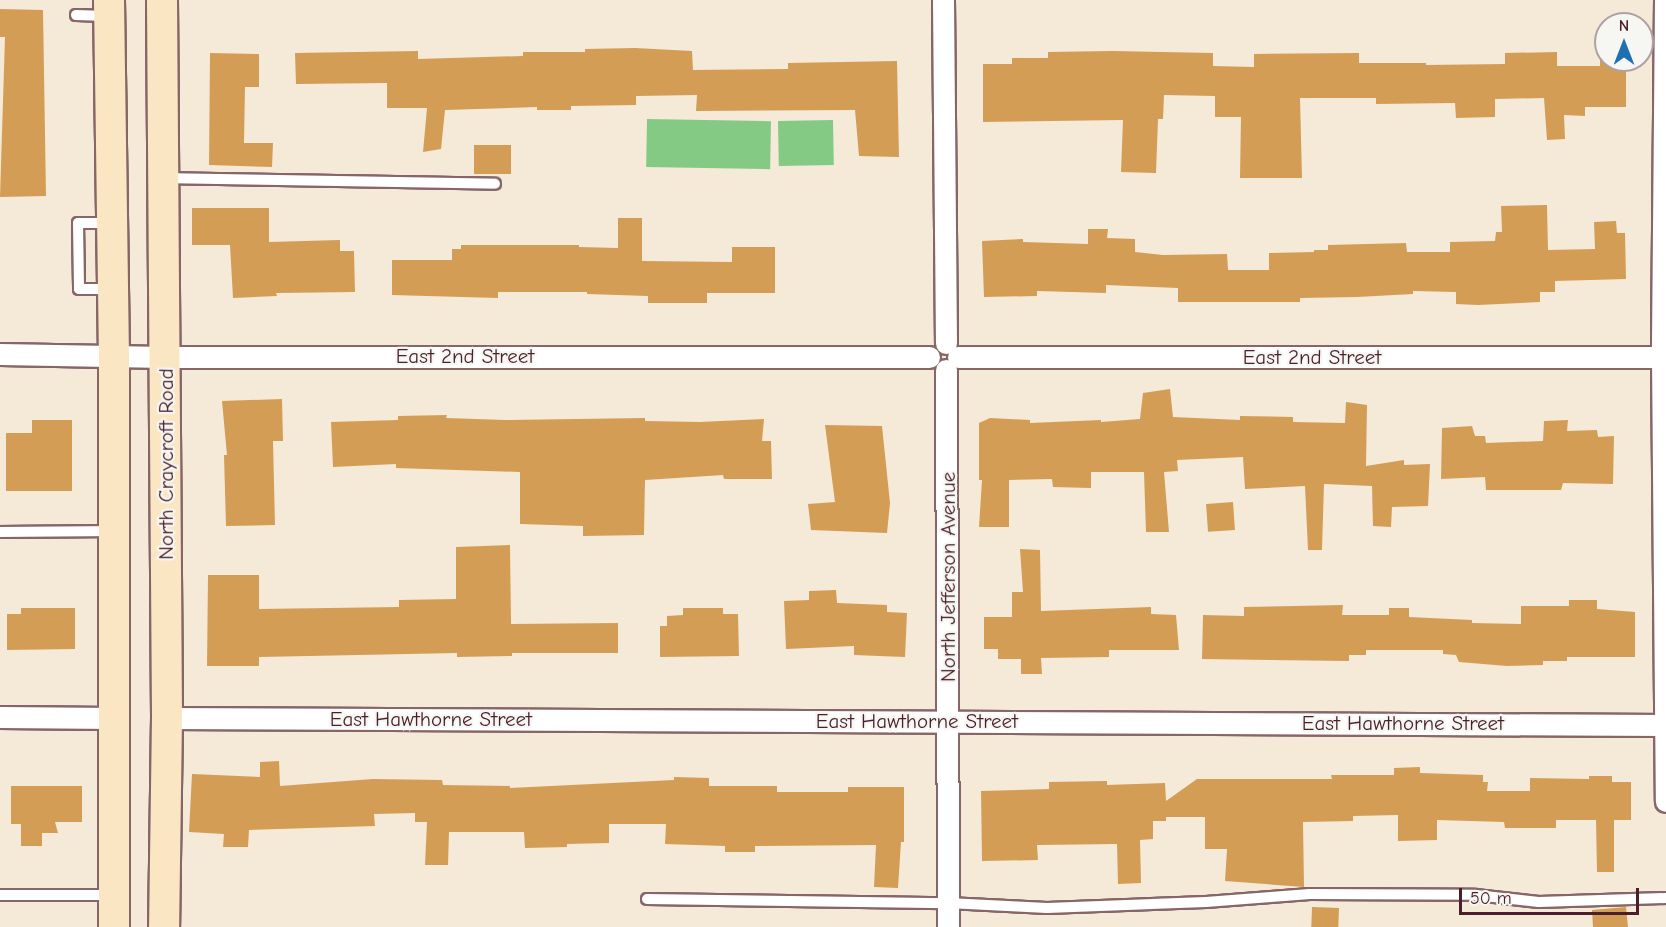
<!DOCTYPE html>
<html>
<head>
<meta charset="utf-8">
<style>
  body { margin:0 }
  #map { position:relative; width:1666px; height:927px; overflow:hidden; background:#f5e9d8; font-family:"Comic Neue",sans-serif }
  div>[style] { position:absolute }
  .green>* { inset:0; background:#85ca84; transform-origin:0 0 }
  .building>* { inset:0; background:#d49d56; transform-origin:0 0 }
  .roads { filter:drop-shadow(2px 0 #866668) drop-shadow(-2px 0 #866668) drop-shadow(0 2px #866668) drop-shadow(0 -2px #866668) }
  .service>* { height:10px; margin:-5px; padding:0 5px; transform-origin:5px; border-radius:5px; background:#fff }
  .minor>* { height:21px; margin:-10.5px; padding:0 10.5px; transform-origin:10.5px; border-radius:10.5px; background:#fff }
  .secondary>* { height:30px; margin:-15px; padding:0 15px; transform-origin:15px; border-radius:15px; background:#fbe6c4 }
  span { translate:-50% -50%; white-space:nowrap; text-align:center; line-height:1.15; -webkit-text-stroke:4.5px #f6f6f2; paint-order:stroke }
  .street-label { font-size:21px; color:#4a1f2b }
  .north { position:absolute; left:1594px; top:12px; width:60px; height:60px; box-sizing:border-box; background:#f6f6f2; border:2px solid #b1a0a2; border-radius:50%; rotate:0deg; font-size:16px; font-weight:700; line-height:24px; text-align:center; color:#4a1f2b }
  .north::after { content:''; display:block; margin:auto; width:21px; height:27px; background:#1f6fb2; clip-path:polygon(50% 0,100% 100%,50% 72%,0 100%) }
  .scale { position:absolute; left:1459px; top:888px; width:180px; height:27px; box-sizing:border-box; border:3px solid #4a1f2b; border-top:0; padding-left:8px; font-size:18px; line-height:21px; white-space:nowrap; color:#4a1f2b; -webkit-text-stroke:4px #f6f6f2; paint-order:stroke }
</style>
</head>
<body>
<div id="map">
  <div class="green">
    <i style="left:647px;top:119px;width:124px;height:48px;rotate:1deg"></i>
    <i style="left:833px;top:120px;width:45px;height:55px;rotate:89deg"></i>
  </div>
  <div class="building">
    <i style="clip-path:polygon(0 9px,43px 10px,46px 196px,0 197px,5px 37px,0 37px)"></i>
    <i style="clip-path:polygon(635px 48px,692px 51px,693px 70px,788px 69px,788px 63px,897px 61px,899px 157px,859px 156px,855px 110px,696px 111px,697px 95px,636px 96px,636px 105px,571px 106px,571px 110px,537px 110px,537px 107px,445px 110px,441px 149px,423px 152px,427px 108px,387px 108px,387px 83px,296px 84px,295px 53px,418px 51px,418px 59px,523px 56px,523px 52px,585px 52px,585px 49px)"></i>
    <i style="clip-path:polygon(1112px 51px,1213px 53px,1213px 66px,1254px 67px,1254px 54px,1359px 53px,1359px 63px,1426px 63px,1426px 65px,1505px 64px,1505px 53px,1557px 52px,1557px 66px,1600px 66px,1600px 60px,1626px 60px,1626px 107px,1585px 107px,1585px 116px,1564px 115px,1565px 139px,1547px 140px,1544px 98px,1495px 99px,1495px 117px,1456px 118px,1455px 103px,1376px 104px,1376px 98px,1300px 98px,1302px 178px,1240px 178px,1241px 117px,1215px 117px,1215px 96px,1164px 95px,1163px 119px,1158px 119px,1156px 173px,1121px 172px,1123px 120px,983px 122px,983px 64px,1012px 64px,1012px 58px,1048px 58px,1048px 52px)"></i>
    <i style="clip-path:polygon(210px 53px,259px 54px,259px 87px,245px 87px,244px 143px,273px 143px,272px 167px,209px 165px)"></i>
    <i style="left:474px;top:145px;width:37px;height:29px"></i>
    <i style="clip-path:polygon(1547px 205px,1548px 250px,1595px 249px,1594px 222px,1616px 221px,1617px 233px,1625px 233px,1626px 279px,1555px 281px,1555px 292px,1540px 292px,1540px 302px,1478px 305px,1456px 304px,1456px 292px,1413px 291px,1413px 294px,1357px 297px,1300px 298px,1300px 302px,1178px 302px,1178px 288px,1106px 285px,1106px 293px,1037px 291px,1037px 296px,984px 297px,982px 241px,1023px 239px,1023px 242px,1088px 244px,1088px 229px,1108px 229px,1107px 238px,1135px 239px,1135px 252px,1163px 255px,1227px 254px,1228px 270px,1269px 270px,1269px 253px,1314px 252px,1314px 250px,1328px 250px,1328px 245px,1406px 243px,1407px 252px,1450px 252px,1450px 242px,1495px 241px,1496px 232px,1502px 232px,1501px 206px)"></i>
    <i style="clip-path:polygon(192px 208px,269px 208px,269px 242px,340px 240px,340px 251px,354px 251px,355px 292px,276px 293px,277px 296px,233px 298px,230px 245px,192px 245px)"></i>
    <i style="clip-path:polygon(618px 218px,642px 218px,642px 261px,732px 262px,732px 247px,775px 247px,775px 293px,707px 293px,707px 303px,648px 303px,648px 296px,587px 294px,587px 292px,498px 292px,498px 298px,392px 295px,392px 260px,452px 260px,452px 249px,461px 249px,461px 245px,579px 245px,579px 247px,618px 248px)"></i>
    <i style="clip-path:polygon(1170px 389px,1173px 417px,1240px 420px,1240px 416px,1293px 417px,1293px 422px,1345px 423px,1346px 402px,1367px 405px,1366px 466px,1404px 460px,1404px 465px,1430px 464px,1428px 506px,1392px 507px,1391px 527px,1373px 526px,1372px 486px,1324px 484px,1322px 550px,1308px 550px,1305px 486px,1245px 489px,1243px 457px,1177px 460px,1178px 471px,1164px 472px,1169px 532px,1146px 532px,1144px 472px,1091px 472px,1091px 488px,1053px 487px,1052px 479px,1009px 480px,1009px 527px,979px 527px,982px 480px,979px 480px,979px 423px,990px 418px,1030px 420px,1030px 423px,1101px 420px,1101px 422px,1140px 419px,1143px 393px)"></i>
    <i style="clip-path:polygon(282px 399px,283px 441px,273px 441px,275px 525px,226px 526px,224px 455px,227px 455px,222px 401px)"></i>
    <i style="clip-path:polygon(447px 415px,446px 418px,505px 420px,645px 418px,645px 421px,700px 422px,764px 419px,762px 441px,771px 441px,772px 479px,724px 479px,723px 475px,645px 480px,644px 535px,583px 536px,583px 526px,520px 524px,520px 472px,396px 468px,396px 464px,333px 467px,331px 422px,398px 420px,398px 416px)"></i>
    <i style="clip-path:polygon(32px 420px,72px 420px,72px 491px,6px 491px,6px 433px,32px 433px)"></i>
    <i style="clip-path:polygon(1568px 420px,1567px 431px,1597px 430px,1598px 437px,1614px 436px,1613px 484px,1563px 483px,1561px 490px,1486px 490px,1485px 477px,1441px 479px,1442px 428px,1472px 426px,1475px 436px,1485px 436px,1486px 443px,1543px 441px,1544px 421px)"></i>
    <i style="clip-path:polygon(825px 425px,882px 426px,890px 503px,887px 533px,811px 530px,808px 504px,835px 502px)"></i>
    <i style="left:1233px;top:502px;width:28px;height:27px;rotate:86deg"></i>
    <i style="clip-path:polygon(510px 545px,511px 624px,618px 623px,618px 653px,512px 653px,512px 656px,457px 657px,457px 653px,259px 657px,259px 666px,207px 666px,208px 575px,259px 575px,259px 609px,399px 607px,399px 600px,456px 599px,456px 547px)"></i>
    <i style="clip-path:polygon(1020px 549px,1040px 550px,1041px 611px,1151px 607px,1151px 614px,1176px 615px,1179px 650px,1109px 650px,1109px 657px,1041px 658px,1042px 674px,1021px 674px,1021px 659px,998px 659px,998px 649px,984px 649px,984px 617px,1012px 617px,1012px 592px,1023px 592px)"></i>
    <i style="clip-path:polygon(836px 590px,837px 603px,887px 605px,887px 612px,907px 613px,905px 657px,854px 655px,854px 646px,786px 649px,784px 601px,809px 600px,809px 591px)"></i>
    <i style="clip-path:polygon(1569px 600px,1597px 600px,1597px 609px,1635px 612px,1635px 657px,1567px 657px,1567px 661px,1543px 661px,1543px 665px,1507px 666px,1459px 662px,1456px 655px,1443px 654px,1443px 650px,1366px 650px,1366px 655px,1349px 655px,1349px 661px,1202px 659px,1203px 615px,1244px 616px,1244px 607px,1343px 605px,1342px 615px,1389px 615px,1389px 608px,1409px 608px,1409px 617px,1472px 620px,1472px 623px,1521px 624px,1521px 606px,1569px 606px)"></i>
    <i style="clip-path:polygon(21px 608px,75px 608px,75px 649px,7px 650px,7px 614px,21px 614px)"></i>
    <i style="clip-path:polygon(683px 608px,723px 608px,723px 614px,738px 614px,739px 656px,660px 657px,660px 626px,667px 626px,667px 616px,683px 615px)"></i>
    <i style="clip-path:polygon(279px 761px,280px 786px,373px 779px,442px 780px,443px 785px,510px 786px,510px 788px,674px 780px,674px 777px,709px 778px,709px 786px,777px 786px,777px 792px,848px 792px,848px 787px,904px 787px,904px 842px,901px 842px,898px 888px,874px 887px,876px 845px,755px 846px,755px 852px,725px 852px,725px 846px,665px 844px,666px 824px,609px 824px,609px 843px,567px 844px,567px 847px,525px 848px,524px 832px,449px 832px,448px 865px,425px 865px,427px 822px,415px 822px,415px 813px,374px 814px,375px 826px,249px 830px,248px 847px,223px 847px,224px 834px,189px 832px,192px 774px,260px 777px,260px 762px)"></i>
    <i style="clip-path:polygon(1420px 767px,1420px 773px,1483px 775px,1483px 782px,1488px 782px,1487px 791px,1530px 791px,1530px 778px,1589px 779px,1589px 776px,1612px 776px,1612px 782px,1631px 782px,1631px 820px,1614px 820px,1614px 872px,1597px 872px,1596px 820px,1556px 820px,1556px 828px,1505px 828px,1504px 822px,1437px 820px,1437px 840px,1398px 841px,1398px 815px,1353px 816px,1353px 821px,1303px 822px,1304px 887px,1225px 881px,1227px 849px,1205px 849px,1205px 817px,1166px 817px,1166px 821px,1153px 821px,1153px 839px,1140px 840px,1141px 883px,1118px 884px,1117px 844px,1037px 845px,1038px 860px,982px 861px,981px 791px,1049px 789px,1049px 782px,1107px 781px,1107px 785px,1165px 783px,1166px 801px,1197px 779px,1332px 779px,1331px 775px,1394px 775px,1394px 768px)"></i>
    <i style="clip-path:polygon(11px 786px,82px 786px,82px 822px,55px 822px,58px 833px,42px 833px,42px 846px,21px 846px,21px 824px,11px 824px)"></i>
    <i style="left:1312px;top:907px;width:27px;height:20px;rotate:2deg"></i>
    <i style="clip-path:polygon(1626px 907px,1628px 927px,1593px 927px,1592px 910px)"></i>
  </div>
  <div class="roads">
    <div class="service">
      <i style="left:76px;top:15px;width:30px;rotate:2deg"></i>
      <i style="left:164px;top:178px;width:331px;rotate:1deg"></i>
      <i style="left:111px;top:223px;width:33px;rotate:180deg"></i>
      <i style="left:78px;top:223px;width:66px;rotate:89.1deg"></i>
      <i style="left:79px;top:289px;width:33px"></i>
      <i style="left:0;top:532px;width:113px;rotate:-0.5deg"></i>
      <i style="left:0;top:895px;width:114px"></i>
      <i style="left:647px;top:899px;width:301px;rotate:0.8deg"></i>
      <i style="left:948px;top:903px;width:99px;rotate:2.9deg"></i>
      <i style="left:1047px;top:908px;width:159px;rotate:-2.2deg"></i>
      <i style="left:1206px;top:902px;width:104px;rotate:-4.4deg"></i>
      <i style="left:1310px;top:894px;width:166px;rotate:0.3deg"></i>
      <i style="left:1476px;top:895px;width:63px;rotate:6.3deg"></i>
      <i style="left:1539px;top:902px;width:127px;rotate:-1.8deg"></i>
    </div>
    <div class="minor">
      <i style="left:943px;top:0;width:343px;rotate:89.5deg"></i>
      <i style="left:1665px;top:0;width:357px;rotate:90.5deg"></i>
      <i style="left:1662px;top:357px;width:444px;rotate:89.5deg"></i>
      <i style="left:0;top:354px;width:165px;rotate:1deg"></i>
      <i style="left:165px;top:357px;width:764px"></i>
      <i style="left:958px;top:357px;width:708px"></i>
      <i style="left:946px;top:370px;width:557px;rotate:89.79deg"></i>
      <i style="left:0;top:717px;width:114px;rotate:0.5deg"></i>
      <i style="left:167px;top:718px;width:1499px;rotate:0.27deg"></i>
    </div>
    <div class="secondary">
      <i style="left:109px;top:0;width:355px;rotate:89.2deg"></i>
      <i style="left:114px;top:355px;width:572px;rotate:90deg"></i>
      <i style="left:162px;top:0;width:718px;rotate:89.6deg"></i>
      <i style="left:167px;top:718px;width:209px;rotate:90.8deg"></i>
    </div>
  </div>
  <div class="street-label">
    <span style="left:465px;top:356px">East 2nd Street</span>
    <span style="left:1312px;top:357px">East 2nd Street</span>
    <span style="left:166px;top:464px;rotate:-90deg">North Craycroft Road</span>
    <span style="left:948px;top:577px;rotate:-90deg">North Jefferson Avenue</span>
    <span style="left:431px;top:719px">East Hawthorne Street</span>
    <span style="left:917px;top:721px">East Hawthorne Street</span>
    <span style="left:1403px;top:723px">East Hawthorne Street</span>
  </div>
  <div class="north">N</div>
  <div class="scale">50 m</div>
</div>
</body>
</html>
